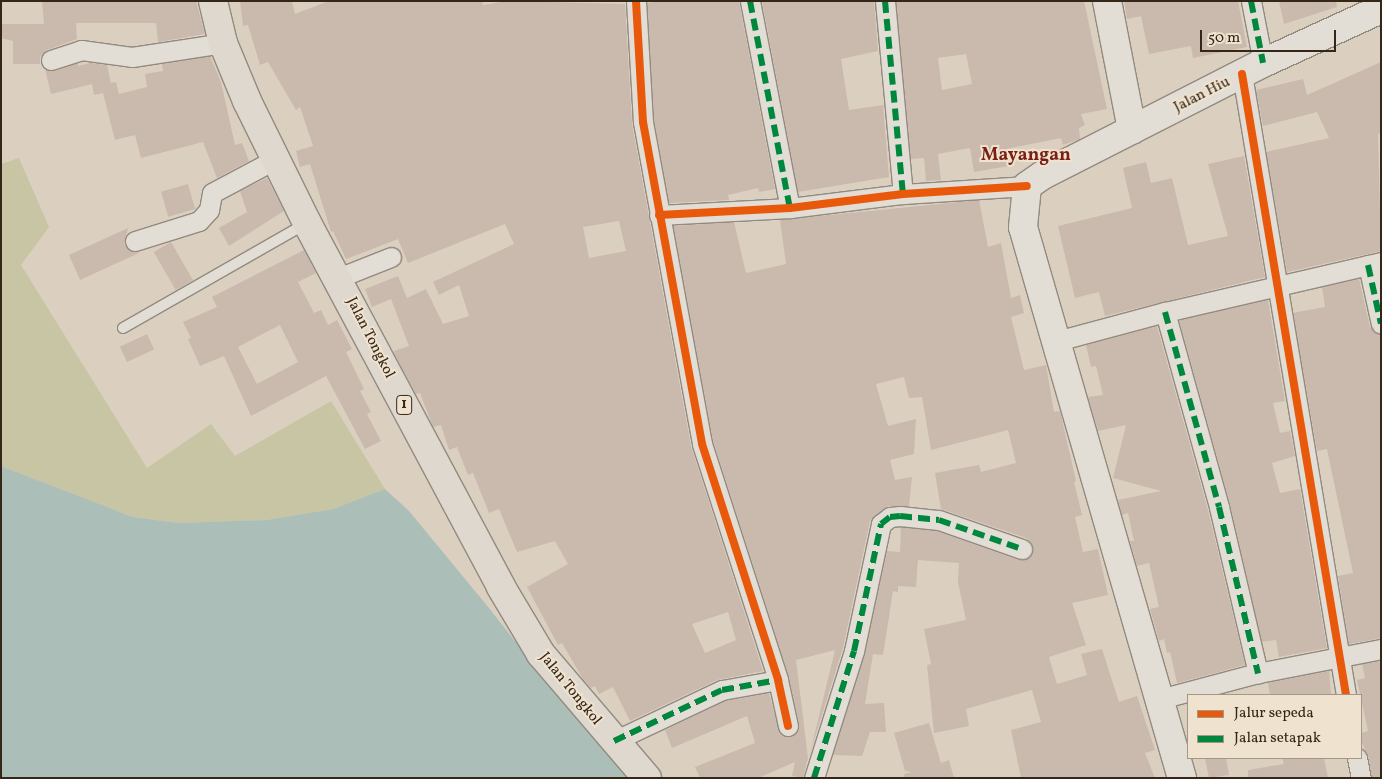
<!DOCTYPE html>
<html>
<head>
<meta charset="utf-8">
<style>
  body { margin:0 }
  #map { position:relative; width:1382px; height:779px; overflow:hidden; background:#dbd0c0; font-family:Vollkorn,serif }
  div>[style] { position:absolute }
  .green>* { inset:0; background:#c7c5a3 }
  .water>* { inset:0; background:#acbeb8 }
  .building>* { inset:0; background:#cab9ad; transform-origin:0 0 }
  .roads { filter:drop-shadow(1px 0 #928a7f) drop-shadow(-1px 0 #928a7f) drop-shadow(0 1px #928a7f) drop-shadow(0 -1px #928a7f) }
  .lane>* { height:10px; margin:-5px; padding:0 5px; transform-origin:5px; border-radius:5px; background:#e3ded5 }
  .street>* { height:19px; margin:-9.5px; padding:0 9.5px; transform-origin:9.5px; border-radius:9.5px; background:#e3ded5 }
  .secondary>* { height:28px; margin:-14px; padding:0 14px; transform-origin:14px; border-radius:14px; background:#e3ded5 }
  .highway>* { height:28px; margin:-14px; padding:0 14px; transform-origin:14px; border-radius:14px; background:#ded8ce }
  .quiet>* { height:6px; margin-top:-3px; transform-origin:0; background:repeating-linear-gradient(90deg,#00873e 0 12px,transparent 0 18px) }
  .cycleway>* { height:8px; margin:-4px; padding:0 4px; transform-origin:4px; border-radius:4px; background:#e8590c }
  span { translate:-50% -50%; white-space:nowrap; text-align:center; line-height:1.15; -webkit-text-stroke:4px #efe2ce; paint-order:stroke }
  .shield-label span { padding:1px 4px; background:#efe2ce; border:1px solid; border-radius:4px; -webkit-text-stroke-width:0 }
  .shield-label { font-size:14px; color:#342718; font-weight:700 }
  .street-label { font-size:15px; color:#342718 }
  .quarter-label { font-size:18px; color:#7a1f14; font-weight:700 }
  .frame { position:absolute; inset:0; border:2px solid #342718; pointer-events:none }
  .legend { position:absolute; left:1187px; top:694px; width:175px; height:65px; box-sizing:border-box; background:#efe2ce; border:1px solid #a49785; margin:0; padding:6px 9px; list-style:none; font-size:15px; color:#342718 }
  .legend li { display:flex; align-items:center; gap:10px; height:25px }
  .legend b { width:25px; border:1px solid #a49785 }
  .scale { position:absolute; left:1200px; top:30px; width:136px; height:22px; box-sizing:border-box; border:2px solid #342718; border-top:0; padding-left:6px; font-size:15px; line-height:18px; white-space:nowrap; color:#342718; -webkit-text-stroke:4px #efe2ce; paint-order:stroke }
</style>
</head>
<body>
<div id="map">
  <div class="green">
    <i style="clip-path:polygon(19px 158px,49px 227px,21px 265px,147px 468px,211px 424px,235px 456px,331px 401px,385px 489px,333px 509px,266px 520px,179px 523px,133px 517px,1px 466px,1px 164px)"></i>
  </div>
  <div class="water">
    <i style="clip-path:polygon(1px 466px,133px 517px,179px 523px,266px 520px,333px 509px,385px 489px,409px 511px,489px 608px,573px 715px,633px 778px,1px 778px)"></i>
  </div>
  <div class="building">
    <i style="clip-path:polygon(42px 1px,196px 1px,205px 34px,158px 42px,156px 23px,76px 23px,77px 39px,47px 50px,40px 57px,40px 64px,13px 64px,13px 41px,1px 38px,1px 24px,44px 24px)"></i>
    <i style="clip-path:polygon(evenodd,240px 1px,292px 1px,295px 14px,329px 1px,482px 1px,483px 5px,507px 1px,625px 4px,632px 124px,691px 446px,763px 671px,717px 680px,630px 721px,613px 687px,599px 694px,595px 686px,591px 688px,583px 679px,562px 643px,558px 645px,527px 587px,568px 564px,555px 541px,517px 552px,499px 509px,489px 513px,473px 473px,468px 475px,457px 447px,449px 450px,441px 425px,433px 427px,420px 393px,416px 394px,395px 355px,394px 351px,409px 346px,391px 299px,372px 307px,365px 289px,398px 276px,407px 298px,426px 289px,443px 324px,469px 316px,459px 285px,439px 295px,433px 282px,514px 244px,505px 224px,408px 263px,398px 239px,346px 259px,333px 231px,331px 232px,310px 164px,300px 167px,296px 151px,313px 146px,300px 107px,296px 110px,268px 62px,260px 65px,248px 25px,243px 26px,240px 1px,619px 221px,626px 251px,589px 258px,583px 227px,619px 221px,240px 1px,728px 612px,736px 640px,705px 653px,692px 624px,728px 612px)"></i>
    <i style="clip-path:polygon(661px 1px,739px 1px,775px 189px,759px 192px,758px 188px,728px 195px,729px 200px,669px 203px,654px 121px,647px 3px)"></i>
    <i style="clip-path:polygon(762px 1px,874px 1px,878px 51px,841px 59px,849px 110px,883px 105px,889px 177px,798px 192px)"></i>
    <i style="clip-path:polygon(evenodd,896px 1px,1084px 1px,1107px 109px,1081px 114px,1085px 125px,1079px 128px,1080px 139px,1063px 145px,1061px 138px,1006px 149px,1009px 166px,974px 172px,970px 148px,938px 154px,941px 180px,926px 181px,924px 158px,911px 159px,896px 1px,966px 54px,972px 84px,942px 90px,938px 58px,966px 54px)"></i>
    <i style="clip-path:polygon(1124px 1px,1238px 1px,1247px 47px,1193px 58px,1191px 46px,1149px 54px,1141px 16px,1127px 19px)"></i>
    <i style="clip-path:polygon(1279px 1px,1336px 1px,1337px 7px,1284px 24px)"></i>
    <i style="clip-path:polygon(210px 56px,221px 82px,235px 145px,242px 143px,249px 161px,217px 178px,203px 142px,141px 158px,135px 135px,115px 140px,103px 93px,94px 95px,92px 84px,51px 94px,45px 69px,55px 71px,78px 63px,78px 66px,90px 63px,107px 65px,111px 83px,116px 82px,119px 94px,147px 87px,145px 74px,163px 71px,162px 64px)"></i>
    <i style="clip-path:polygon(1381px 62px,1381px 133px,1378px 134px,1381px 251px,1287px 272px,1266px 152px,1329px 138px,1317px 112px,1263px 126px,1256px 90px,1303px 79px,1307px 95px)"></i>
    <i style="clip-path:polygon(1244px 156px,1265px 277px,1105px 316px,1099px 292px,1075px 298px,1058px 226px,1132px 208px,1123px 168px,1146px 162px,1151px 183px,1172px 178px,1188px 245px,1228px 236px,1208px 164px)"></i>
    <i style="clip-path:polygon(267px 178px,284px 211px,229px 246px,219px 228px,247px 212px,240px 191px)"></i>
    <i style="left:188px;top:184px;width:26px;height:28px;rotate:74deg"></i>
    <i style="clip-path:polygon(979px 200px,988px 247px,1001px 243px,1011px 298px,1020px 295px,1024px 313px,1011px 317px,1024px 370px,1046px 365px,1054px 412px,1060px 411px,1076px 481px,1074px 482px,1082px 515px,1075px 517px,1083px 552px,1098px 549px,1108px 595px,1072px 603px,1086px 645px,1049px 657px,1057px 684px,1087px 675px,1081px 654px,1102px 649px,1119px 702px,1137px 696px,1155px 750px,1145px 753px,1155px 778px,1021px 778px,1011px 730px,1041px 722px,1032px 690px,966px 709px,969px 726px,934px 733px,927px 665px,931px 664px,924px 629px,966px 620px,958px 582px,959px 563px,918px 560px,916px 587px,898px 586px,898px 592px,893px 591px,883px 655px,873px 654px,865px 704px,884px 703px,886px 732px,870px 732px,862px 756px,833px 755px,865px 653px,887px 551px,900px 552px,901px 527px,937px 531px,1019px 560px,1029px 558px,1033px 552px,1031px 542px,1026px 538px,941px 509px,935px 473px,979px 465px,981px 472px,1016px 463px,1008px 430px,931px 450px,922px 397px,909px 398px,904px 377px,876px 384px,888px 426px,916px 419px,914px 454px,890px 460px,895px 480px,912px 477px,909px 506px,888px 506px,870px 521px,843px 648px,810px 753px,835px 650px,796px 660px,808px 758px,803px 778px,792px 776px,795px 762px,758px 778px,700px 778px,695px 767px,755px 743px,747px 716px,672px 748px,665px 730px,725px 701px,769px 693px,780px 734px,791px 737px,799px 730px,799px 724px,789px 677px,713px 441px,673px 226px,734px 222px,746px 273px,786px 264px,780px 220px)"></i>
    <i style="clip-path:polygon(128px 228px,124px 245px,139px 253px,80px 280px,69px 255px)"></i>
    <i style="left:171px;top:242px;width:44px;height:20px;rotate:60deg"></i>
    <i style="clip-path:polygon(evenodd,304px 250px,316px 273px,298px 282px,314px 313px,321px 310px,328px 325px,337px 320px,352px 349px,346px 352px,364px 389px,360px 391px,371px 412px,367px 414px,381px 441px,365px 449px,326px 376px,251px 416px,224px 356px,200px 366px,188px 339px,191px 338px,183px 322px,217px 307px,212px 297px,304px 250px,280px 325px,298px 362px,257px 384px,238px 347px,280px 325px)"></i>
    <i style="clip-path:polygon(1359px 279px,1370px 327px,1381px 335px,1381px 638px,1349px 644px,1338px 576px,1353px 573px,1327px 449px,1317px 451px,1293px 313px,1325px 307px,1322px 287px)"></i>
    <i style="clip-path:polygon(1268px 300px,1285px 401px,1273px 403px,1280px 433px,1290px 431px,1295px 456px,1272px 463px,1280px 493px,1300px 489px,1327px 648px,1279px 657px,1276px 640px,1262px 642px,1230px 504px,1179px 320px)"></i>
    <i style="clip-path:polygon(1157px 326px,1208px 510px,1245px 665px,1177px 683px,1170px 652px,1167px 653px,1164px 639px,1159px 641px,1150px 609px,1159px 607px,1149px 563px,1137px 566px,1130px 541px,1134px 541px,1128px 513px,1122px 515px,1118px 500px,1161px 491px,1113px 478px,1126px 425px,1098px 431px,1088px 397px,1103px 395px,1096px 366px,1091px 367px,1086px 345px)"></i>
    <i style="left:147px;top:334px;width:17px;height:30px;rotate:65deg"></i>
    <i style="clip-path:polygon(1381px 661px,1381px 778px,1372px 778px,1368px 756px,1361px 741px,1361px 733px,1368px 731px,1357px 680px,1365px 678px,1362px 664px)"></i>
    <i style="clip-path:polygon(1329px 671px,1331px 695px,1270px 695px,1268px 683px)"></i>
    <i style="clip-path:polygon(929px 723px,941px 763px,949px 760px,954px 778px,905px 778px,904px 774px,912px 772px,905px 771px,894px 733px)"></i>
    <i style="clip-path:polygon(1205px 758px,1226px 758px,1229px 775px,1209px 778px)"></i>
    <i style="clip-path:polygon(1282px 758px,1324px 758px,1328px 778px,1248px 778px,1248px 770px,1284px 764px)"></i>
  </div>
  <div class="roads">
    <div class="lane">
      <i style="left:123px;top:328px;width:212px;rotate:-29.7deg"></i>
    </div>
    <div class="street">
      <i style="left:636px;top:1px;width:121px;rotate:86.7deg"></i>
      <i style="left:643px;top:122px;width:327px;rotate:79.6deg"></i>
      <i style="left:702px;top:444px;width:248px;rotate:72.1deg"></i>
      <i style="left:778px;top:680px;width:47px;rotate:77.7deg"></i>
      <i style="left:750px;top:1px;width:211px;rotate:79.1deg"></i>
      <i style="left:885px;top:1px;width:194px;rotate:84.7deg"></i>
      <i style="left:1251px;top:1px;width:63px;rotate:79deg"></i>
      <i style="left:51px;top:60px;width:32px;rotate:-18deg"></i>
      <i style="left:81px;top:50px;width:51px;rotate:7.8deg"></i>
      <i style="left:132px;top:57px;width:92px;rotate:-8.7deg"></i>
      <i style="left:1242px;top:74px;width:630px;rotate:80.49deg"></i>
      <i style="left:659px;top:215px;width:131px;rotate:-3.1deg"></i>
      <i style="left:790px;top:208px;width:114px;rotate:-7.1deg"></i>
      <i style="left:903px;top:194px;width:124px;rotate:-3.7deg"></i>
      <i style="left:135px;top:241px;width:67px;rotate:-17.4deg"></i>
      <i style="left:199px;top:221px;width:15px;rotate:-48deg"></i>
      <i style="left:209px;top:210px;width:17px;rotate:-80deg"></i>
      <i style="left:212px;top:193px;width:72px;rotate:-28deg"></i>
      <i style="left:1368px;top:265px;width:60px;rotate:77.6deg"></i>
      <i style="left:338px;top:278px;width:57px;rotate:-21.6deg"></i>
      <i style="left:1165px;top:312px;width:202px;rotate:74.5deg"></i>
      <i style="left:1219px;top:507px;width:171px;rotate:76.8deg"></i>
      <i style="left:1053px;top:342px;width:116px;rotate:-15deg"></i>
      <i style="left:1165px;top:312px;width:222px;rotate:-13deg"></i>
      <i style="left:1160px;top:699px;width:101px;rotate:-14.9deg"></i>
      <i style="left:1258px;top:673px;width:125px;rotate:-11deg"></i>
      <i style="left:614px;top:741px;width:119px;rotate:-25.3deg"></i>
      <i style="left:722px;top:690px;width:57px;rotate:-10.1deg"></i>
      <i style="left:1357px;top:758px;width:20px;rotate:79deg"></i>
      <i style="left:814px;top:778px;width:133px;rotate:-72.5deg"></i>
      <i style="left:854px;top:651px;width:130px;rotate:-78deg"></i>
      <i style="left:881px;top:524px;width:11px;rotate:-38deg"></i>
      <i style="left:890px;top:517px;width:10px;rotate:-6deg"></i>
      <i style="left:900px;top:516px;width:39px;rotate:6deg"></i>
      <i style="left:939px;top:520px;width:88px;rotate:19.3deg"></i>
    </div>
    <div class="secondary">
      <i style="left:1107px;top:1px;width:131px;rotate:79deg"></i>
      <i style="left:1182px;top:778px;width:573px;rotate:-106.1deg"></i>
      <i style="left:1023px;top:227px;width:41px;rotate:-84.4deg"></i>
      <i style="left:1027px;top:186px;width:19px;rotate:-35deg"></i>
      <i style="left:1043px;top:175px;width:247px;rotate:-27deg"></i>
      <i style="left:1263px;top:63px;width:130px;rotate:-24.6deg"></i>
    </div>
    <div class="highway">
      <i style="left:213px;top:1px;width:43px;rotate:76.6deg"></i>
      <i style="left:223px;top:43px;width:63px;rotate:67.5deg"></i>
      <i style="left:247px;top:101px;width:136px;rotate:63.8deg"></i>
      <i style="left:307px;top:223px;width:412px;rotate:61.9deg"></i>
      <i style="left:501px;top:587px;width:78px;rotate:59.2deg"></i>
      <i style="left:541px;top:654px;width:163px;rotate:49.5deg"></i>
    </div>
  </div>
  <div class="quiet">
    <i style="left:750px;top:1px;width:211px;rotate:79.1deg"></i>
    <i style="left:885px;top:1px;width:194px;rotate:84.7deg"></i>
    <i style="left:1251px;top:1px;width:63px;rotate:79deg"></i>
    <i style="left:1368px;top:265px;width:60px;rotate:77.6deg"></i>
    <i style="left:1165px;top:312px;width:202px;rotate:74.5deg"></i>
    <i style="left:1219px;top:507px;width:171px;rotate:76.8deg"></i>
    <i style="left:614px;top:741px;width:119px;rotate:-25.3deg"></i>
    <i style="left:722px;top:690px;width:57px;rotate:-10.1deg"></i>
    <i style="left:814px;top:778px;width:133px;rotate:-72.5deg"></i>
    <i style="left:854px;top:651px;width:130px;rotate:-78deg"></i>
    <i style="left:881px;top:524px;width:11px;rotate:-38deg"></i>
    <i style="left:890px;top:517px;width:10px;rotate:-6deg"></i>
    <i style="left:900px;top:516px;width:39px;rotate:6deg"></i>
    <i style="left:939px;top:520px;width:88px;rotate:19.3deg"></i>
  </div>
  <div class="cycleway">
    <i style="left:636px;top:1px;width:121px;rotate:86.7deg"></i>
    <i style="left:643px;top:122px;width:327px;rotate:79.6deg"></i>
    <i style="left:702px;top:444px;width:248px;rotate:72.1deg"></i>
    <i style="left:778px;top:680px;width:47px;rotate:77.7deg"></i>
    <i style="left:1242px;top:74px;width:630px;rotate:80.49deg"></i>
    <i style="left:659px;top:215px;width:131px;rotate:-3.1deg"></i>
    <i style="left:790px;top:208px;width:114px;rotate:-7.1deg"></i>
    <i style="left:903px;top:194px;width:124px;rotate:-3.7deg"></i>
  </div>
  <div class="shield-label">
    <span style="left:404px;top:405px">1</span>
  </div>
  <div class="street-label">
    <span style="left:1202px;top:95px;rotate:-27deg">Jalan Hiu</span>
    <span style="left:370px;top:338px;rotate:63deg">Jalan Tongkol</span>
    <span style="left:570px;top:689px;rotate:51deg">Jalan Tongkol</span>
  </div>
  <div class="quarter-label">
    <span style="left:1026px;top:156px">Mayangan</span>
  </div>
  <div class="frame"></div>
  <ul class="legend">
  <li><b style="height:6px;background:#e8590c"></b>Jalur sepeda</li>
  <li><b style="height:6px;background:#00873e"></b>Jalan setapak</li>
  </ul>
  <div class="scale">50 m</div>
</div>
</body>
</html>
